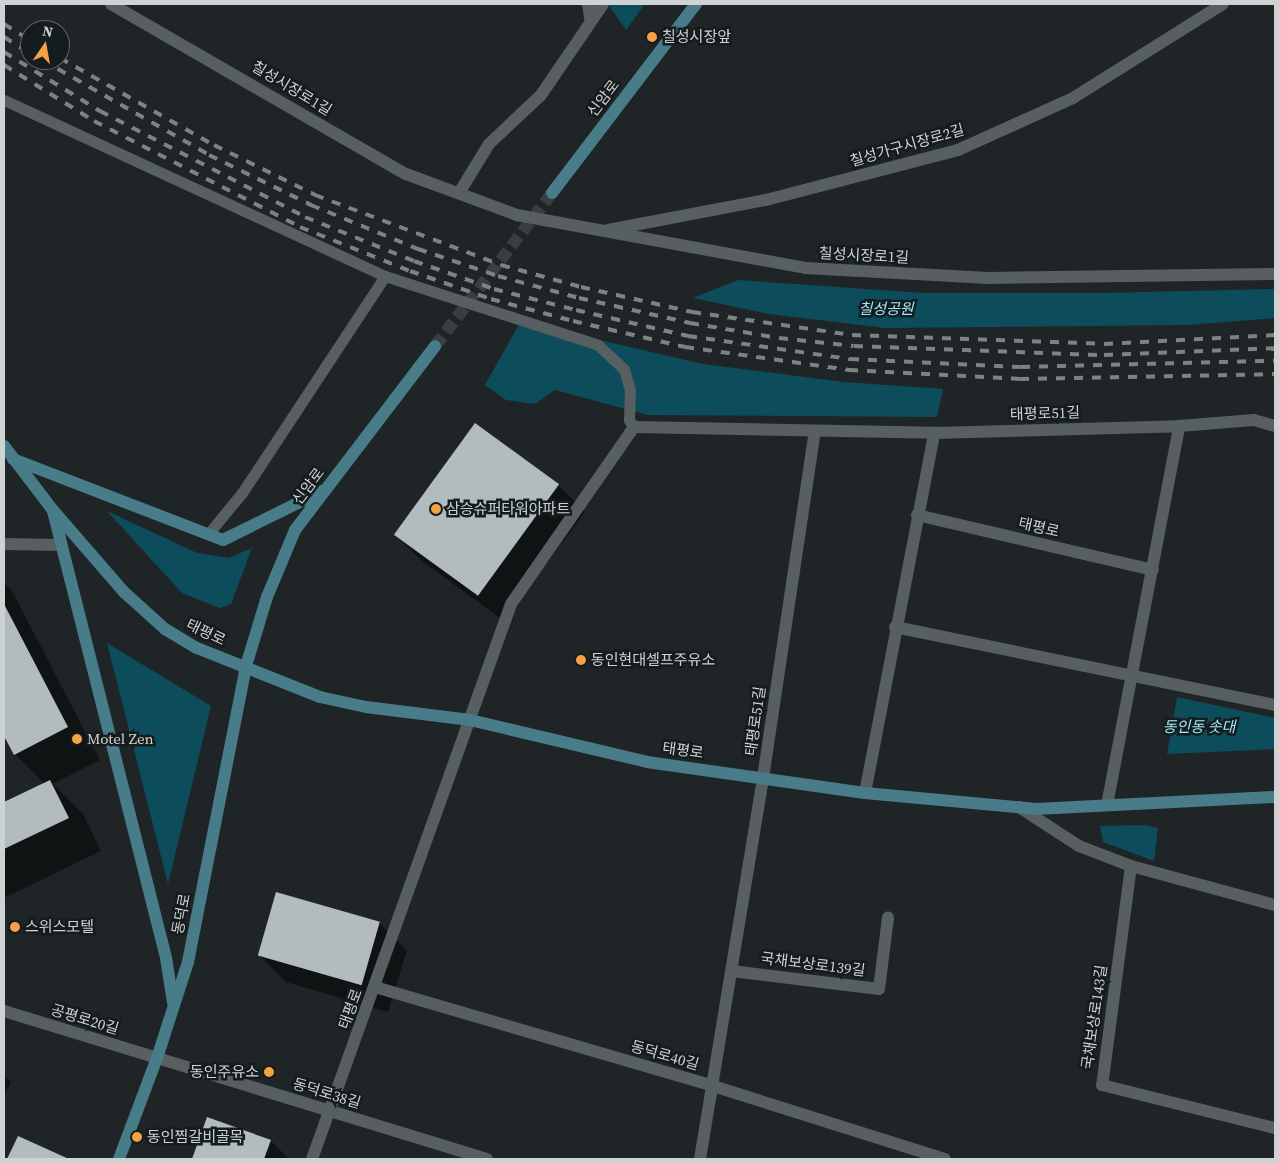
<!DOCTYPE html>
<html>
<head>
<meta charset="utf-8">
<style>
  body { margin:0 }
  #map { position:relative; width:1279px; height:1163px; overflow:hidden; background:#1f2527; font-family:"Source Serif 4","Noto Sans KR",serif }
  div>[style] { position:absolute }
  .green>* { inset:0; background:#0d4c5b }
  .shadow>* { inset:0; background:#0007 }
  .building>* { inset:0; background:#b2bbbd; transform-origin:0 0 }
  .secondary-tunnel>* { height:12px; margin-top:-6px; transform-origin:0; background:repeating-linear-gradient(90deg,#393f41 0 12px,transparent 0 18px) }
  .service>* { height:11px; margin:-5.5px; padding:0 5.5px; transform-origin:5.5px; border-radius:5.5px; background:#585f61 }
  .minor>* { height:12px; margin:-6px; padding:0 6px; transform-origin:6px; border-radius:6px; background:#585f61 }
  .secondary>* { height:12px; margin:-6px; padding:0 6px; transform-origin:6px; border-radius:6px; background:#477c88 }
  .rail>* { height:4px; margin-top:-2px; transform-origin:0; background:repeating-linear-gradient(90deg,#7d8283 0 9px,transparent 0 18px) }
  .dots>* { width:14px; height:14px; translate:-50% -50%; box-sizing:border-box; border:2px solid #151c1d; border-radius:50% }
  span { translate:-50% -50%; white-space:nowrap; text-align:center; line-height:1.15; -webkit-text-stroke:5px #151c1d; paint-order:stroke }
  .poi-label { font-size:15px; color:#ced2d3 }
  .left { translate:0 -50%; text-align:left }
  .right { translate:-100% -50%; text-align:right }
  .street-label { font-size:15px; color:#ced2d3 }
  .park-label { font-size:15px; color:#a1e7fa; font-style:italic }
  .frame { position:absolute; inset:0; border:5px solid #ced2d3; pointer-events:none }
  .north { position:absolute; left:20px; top:20px; width:50px; height:50px; box-sizing:border-box; background:#151c1d; border:1px solid #5f6566; border-radius:50%; rotate:12deg; font-size:14px; font-weight:700; line-height:20px; text-align:center; color:#ced2d3 }
  .north::after { content:''; display:block; margin:auto; width:18px; height:22px; background:#f4a344; clip-path:polygon(50% 0,100% 100%,50% 72%,0 100%) }
</style>
</head>
<body>
<div id="map">
  <div class="green">
    <i style="clip-path:polygon(608px 4px,645px 4px,626px 30px)"></i>
    <i style="clip-path:polygon(738px 280px,925px 293px,1101px 293px,1275px 289px,1275px 318px,1188px 325px,885px 328px,769px 314px,693px 298px)"></i>
    <i style="clip-path:polygon(522px 319px,595px 339px,703px 364px,844px 382px,943px 389px,937px 417px,648px 415px,555px 390px,535px 404px,506px 400px,485px 385px)"></i>
    <i style="clip-path:polygon(107px 511px,197px 553px,229px 558px,252px 548px,231px 604px,220px 608px,182px 593px)"></i>
    <i style="clip-path:polygon(107px 643px,211px 706px,168px 884px)"></i>
    <i style="clip-path:polygon(1177px 697px,1275px 718px,1275px 749px,1167px 754px)"></i>
    <i style="clip-path:polygon(1145px 825px,1158px 828px,1154px 861px,1103px 842px,1100px 826px)"></i>
  </div>
  <div class="shadow">
    <i style="clip-path:polygon(558px 485px,585px 512px,504px 621px,422px 561px,394px 534px)"></i>
    <i style="clip-path:polygon(4px 583px,12px 591px,100px 760px,53px 784px,83px 814px,101px 851px,4px 898px,4px 804px,45px 784px,15px 754px,4px 733px)"></i>
    <i style="clip-path:polygon(379px 923px,407px 950px,388px 1012px,286px 982px,259px 955px)"></i>
    <i style="clip-path:polygon(4px 1075px,11px 1082px,4px 1096px)"></i>
    <i style="clip-path:polygon(208px 1119px,271px 1141px,289px 1159px,194px 1159px)"></i>
  </div>
  <div class="building">
    <i style="left:475px;top:423px;width:104px;height:138px;rotate:36deg"></i>
    <i style="clip-path:polygon(4px 604px,68px 727px,14px 755px,4px 736px)"></i>
    <i style="clip-path:polygon(50px 780px,69px 818px,4px 849px,4px 802px)"></i>
    <i style="left:276px;top:892px;width:108px;height:66px;rotate:16deg"></i>
    <i style="clip-path:polygon(207px 1117px,271px 1140px,264px 1159px,192px 1159px)"></i>
    <i style="clip-path:polygon(18px 1136px,69px 1159px,7px 1159px)"></i>
  </div>
  <div class="secondary-tunnel">
    <i style="left:435px;top:346px;width:193px;rotate:-52.6deg"></i>
  </div>
  <div class="service">
    <i style="left:4px;top:100px;width:420px;rotate:24.8deg"></i>
    <i style="left:385px;top:276px;width:261px;rotate:123.4deg"></i>
    <i style="left:241px;top:494px;width:52px;rotate:129.5deg"></i>
    <i style="left:385px;top:276px;width:224px;rotate:17.9deg"></i>
    <i style="left:598px;top:345px;width:35px;rotate:43deg"></i>
    <i style="left:624px;top:369px;width:22px;rotate:74deg"></i>
    <i style="left:630px;top:390px;width:30px;rotate:92deg"></i>
    <i style="left:629px;top:420px;width:9px;rotate:54deg"></i>
  </div>
  <div class="minor">
    <i style="left:111px;top:4px;width:340px;rotate:30deg"></i>
    <i style="left:406px;top:174px;width:118px;rotate:20.3deg"></i>
    <i style="left:517px;top:215px;width:293px;rotate:10.4deg"></i>
    <i style="left:805px;top:268px;width:184px;rotate:3.1deg"></i>
    <i style="left:989px;top:278px;width:286px;rotate:-0.8deg"></i>
    <i style="left:588px;top:4px;width:18px;rotate:81deg"></i>
    <i style="left:459px;top:193px;width:57px;rotate:-58.5deg"></i>
    <i style="left:489px;top:144px;width:71px;rotate:-43.3deg"></i>
    <i style="left:541px;top:95px;width:110px;rotate:-55.7deg"></i>
    <i style="left:608px;top:230px;width:161px;rotate:-10.8deg"></i>
    <i style="left:766px;top:200px;width:198px;rotate:-14.6deg"></i>
    <i style="left:958px;top:150px;width:126px;rotate:-24.3deg"></i>
    <i style="left:1073px;top:98px;width:177px;rotate:-32.1deg"></i>
    <i style="left:917px;top:515px;width:242px;rotate:13.1deg"></i>
    <i style="left:4px;top:544px;width:57px;rotate:1deg"></i>
    <i style="left:895px;top:627px;width:388px;rotate:11.6deg"></i>
    <i style="left:865px;top:793px;width:367px;rotate:-79.1deg"></i>
    <i style="left:1107px;top:805px;width:386px;rotate:-79.2deg"></i>
    <i style="left:1019px;top:807px;width:72px;rotate:33deg"></i>
    <i style="left:1079px;top:846px;width:56px;rotate:21deg"></i>
    <i style="left:1131px;top:866px;width:149px;rotate:15.2deg"></i>
    <i style="left:1131px;top:866px;width:221px;rotate:97.5deg"></i>
    <i style="left:1102px;top:1085px;width:178px;rotate:14deg"></i>
    <i style="left:732px;top:971px;width:148px;rotate:7deg"></i>
    <i style="left:879px;top:989px;width:72px;rotate:-82.8deg"></i>
    <i style="left:375px;top:987px;width:352px;rotate:16.3deg"></i>
    <i style="left:713px;top:1086px;width:243px;rotate:17.5deg"></i>
    <i style="left:4px;top:1011px;width:505px;rotate:17.04deg"></i>
    <i style="left:312px;top:1159px;width:590px;rotate:-70.27deg"></i>
    <i style="left:511px;top:604px;width:216px;rotate:-55.2deg"></i>
    <i style="left:634px;top:427px;width:300px;rotate:1.1deg"></i>
    <i style="left:934px;top:433px;width:245px;rotate:-1.6deg"></i>
    <i style="left:1179px;top:426px;width:75px;rotate:-4.6deg"></i>
    <i style="left:1254px;top:420px;width:22px;rotate:16deg"></i>
    <i style="left:700px;top:1159px;width:386px;rotate:-80.6deg"></i>
    <i style="left:763px;top:778px;width:350px;rotate:-81.5deg"></i>
  </div>
  <div class="secondary">
    <i style="left:552px;top:193px;width:238px;rotate:-52.7deg"></i>
    <i style="left:4px;top:446px;width:79px;rotate:52.7deg"></i>
    <i style="left:52px;top:509px;width:110px;rotate:49.1deg"></i>
    <i style="left:124px;top:592px;width:55px;rotate:42.1deg"></i>
    <i style="left:165px;top:629px;width:37px;rotate:31deg"></i>
    <i style="left:197px;top:648px;width:132px;rotate:21.7deg"></i>
    <i style="left:320px;top:697px;width:47px;rotate:12.3deg"></i>
    <i style="left:366px;top:707px;width:105px;rotate:7.1deg"></i>
    <i style="left:470px;top:720px;width:182px;rotate:13.3deg"></i>
    <i style="left:647px;top:762px;width:220px;rotate:8.1deg"></i>
    <i style="left:865px;top:793px;width:172px;rotate:5.3deg"></i>
    <i style="left:1036px;top:809px;width:239px;rotate:-2.9deg"></i>
    <i style="left:13px;top:459px;width:225px;rotate:21.1deg"></i>
    <i style="left:223px;top:540px;width:113px;rotate:-26.3deg"></i>
    <i style="left:53px;top:511px;width:461px;rotate:75.8deg"></i>
    <i style="left:166px;top:958px;width:45px;rotate:81deg"></i>
    <i style="left:119px;top:1159px;width:108px;rotate:-69.4deg"></i>
    <i style="left:157px;top:1058px;width:101px;rotate:-72.1deg"></i>
    <i style="left:188px;top:962px;width:302px;rotate:-78.9deg"></i>
    <i style="left:246px;top:666px;width:72px;rotate:-73.1deg"></i>
    <i style="left:267px;top:597px;width:73px;rotate:-67.3deg"></i>
    <i style="left:295px;top:530px;width:231px;rotate:-52.7deg"></i>
  </div>
  <div class="rail">
    <i style="left:4px;top:24px;width:31px;rotate:32deg"></i>
    <i style="left:4px;top:37px;width:31px;rotate:32deg"></i>
    <i style="left:4px;top:52px;width:113px;rotate:31.6deg"></i>
    <i style="left:100px;top:111px;width:231px;rotate:27.3deg"></i>
    <i style="left:305px;top:217px;width:118px;rotate:22deg"></i>
    <i style="left:414px;top:261px;width:85px;rotate:19.3deg"></i>
    <i style="left:494px;top:289px;width:85px;rotate:14.4deg"></i>
    <i style="left:576px;top:310px;width:115px;rotate:13.1deg"></i>
    <i style="left:688px;top:336px;width:164px;rotate:8.1deg"></i>
    <i style="left:850px;top:359px;width:171px;rotate:2.7deg"></i>
    <i style="left:1021px;top:367px;width:254px;rotate:-1.4deg"></i>
    <i style="left:60px;top:58px;width:177px;rotate:29.5deg"></i>
    <i style="left:214px;top:145px;width:113px;rotate:26.3deg"></i>
    <i style="left:315px;top:195px;width:199px;rotate:20.6deg"></i>
    <i style="left:501px;top:265px;width:83px;rotate:15.4deg"></i>
    <i style="left:581px;top:287px;width:114px;rotate:12.7deg"></i>
    <i style="left:692px;top:312px;width:162px;rotate:8.2deg"></i>
    <i style="left:852px;top:335px;width:252px;rotate:2deg"></i>
    <i style="left:1104px;top:344px;width:171px;rotate:-3deg"></i>
    <i style="left:42px;top:60px;width:192px;rotate:29.6deg"></i>
    <i style="left:209px;top:155px;width:114px;rotate:26.1deg"></i>
    <i style="left:311px;top:205px;width:116px;rotate:22.4deg"></i>
    <i style="left:418px;top:249px;width:84px;rotate:18.6deg"></i>
    <i style="left:498px;top:276px;width:84px;rotate:15.2deg"></i>
    <i style="left:579px;top:298px;width:114px;rotate:12.7deg"></i>
    <i style="left:690px;top:323px;width:90px;rotate:9.6deg"></i>
    <i style="left:779px;top:338px;width:75px;rotate:6.1deg"></i>
    <i style="left:854px;top:346px;width:250px;rotate:2.1deg"></i>
    <i style="left:1104px;top:355px;width:171px;rotate:-2.3deg"></i>
    <i style="left:4px;top:65px;width:106px;rotate:31.9deg"></i>
    <i style="left:94px;top:121px;width:232px;rotate:27.2deg"></i>
    <i style="left:300px;top:227px;width:118px;rotate:21.8deg"></i>
    <i style="left:410px;top:271px;width:86px;rotate:19.1deg"></i>
    <i style="left:491px;top:299px;width:85px;rotate:15deg"></i>
    <i style="left:573px;top:321px;width:115px;rotate:13.1deg"></i>
    <i style="left:685px;top:347px;width:166px;rotate:8deg"></i>
    <i style="left:849px;top:370px;width:171px;rotate:3deg"></i>
    <i style="left:1020px;top:379px;width:255px;rotate:-1.1deg"></i>
  </div>
  <div class="dots">
    <i style="left:652px;top:37px;background:#f4a344"></i>
    <i style="left:436px;top:509px;background:#f4a344"></i>
    <i style="left:581px;top:660px;background:#f4a344"></i>
    <i style="left:77px;top:739px;background:#f4a344"></i>
    <i style="left:15px;top:927px;background:#f4a344"></i>
    <i style="left:269px;top:1072px;background:#f4a344"></i>
    <i style="left:137px;top:1137px;background:#f4a344"></i>
  </div>
  <div class="poi-label">
    <span class="left" style="left:662px;top:37px">칠성시장앞</span>
    <span class="left" style="left:446px;top:509px">삼승슈퍼타워아파트</span>
    <span class="left" style="left:591px;top:660px">동인현대셀프주유소</span>
    <span class="left" style="left:87px;top:739px">Motel Zen</span>
    <span class="left" style="left:25px;top:927px">스위스모텔</span>
    <span class="right" style="left:259px;top:1072px">동인주유소</span>
    <span class="left" style="left:147px;top:1137px">동인찜갈비골목</span>
  </div>
  <div class="street-label">
    <span style="left:292px;top:88px;rotate:31deg">칠성시장로1길</span>
    <span style="left:603px;top:98px;rotate:-53deg">신암로</span>
    <span style="left:907px;top:145px;rotate:-16deg">칠성가구시장로2길</span>
    <span style="left:864px;top:255px;rotate:3deg">칠성시장로1길</span>
    <span style="left:1045px;top:413px;rotate:-2deg">태평로51길</span>
    <span style="left:308px;top:486px;rotate:-53deg">신암로</span>
    <span style="left:1039px;top:527px;rotate:13deg">태평로</span>
    <span style="left:206px;top:632px;rotate:25deg">태평로</span>
    <span style="left:755px;top:721px;rotate:-82deg">태평로51길</span>
    <span style="left:683px;top:750px;rotate:8deg">태평로</span>
    <span style="left:181px;top:914px;rotate:-79deg">동덕로</span>
    <span style="left:813px;top:964px;rotate:7deg">국채보상로139길</span>
    <span style="left:350px;top:1009px;rotate:-70deg">태평로</span>
    <span style="left:1094px;top:1017px;rotate:-82deg">국채보상로143길</span>
    <span style="left:85px;top:1019px;rotate:17deg">공평로20길</span>
    <span style="left:665px;top:1055px;rotate:16deg">동덕로40길</span>
    <span style="left:327px;top:1093px;rotate:17deg">동덕로38길</span>
  </div>
  <div class="park-label">
    <span style="left:886px;top:309px">칠성공원</span>
    <span style="left:1199px;top:727px">동인동 솟대</span>
  </div>
  <div class="frame"></div>
  <div class="north">N</div>
</div>
</body>
</html>
